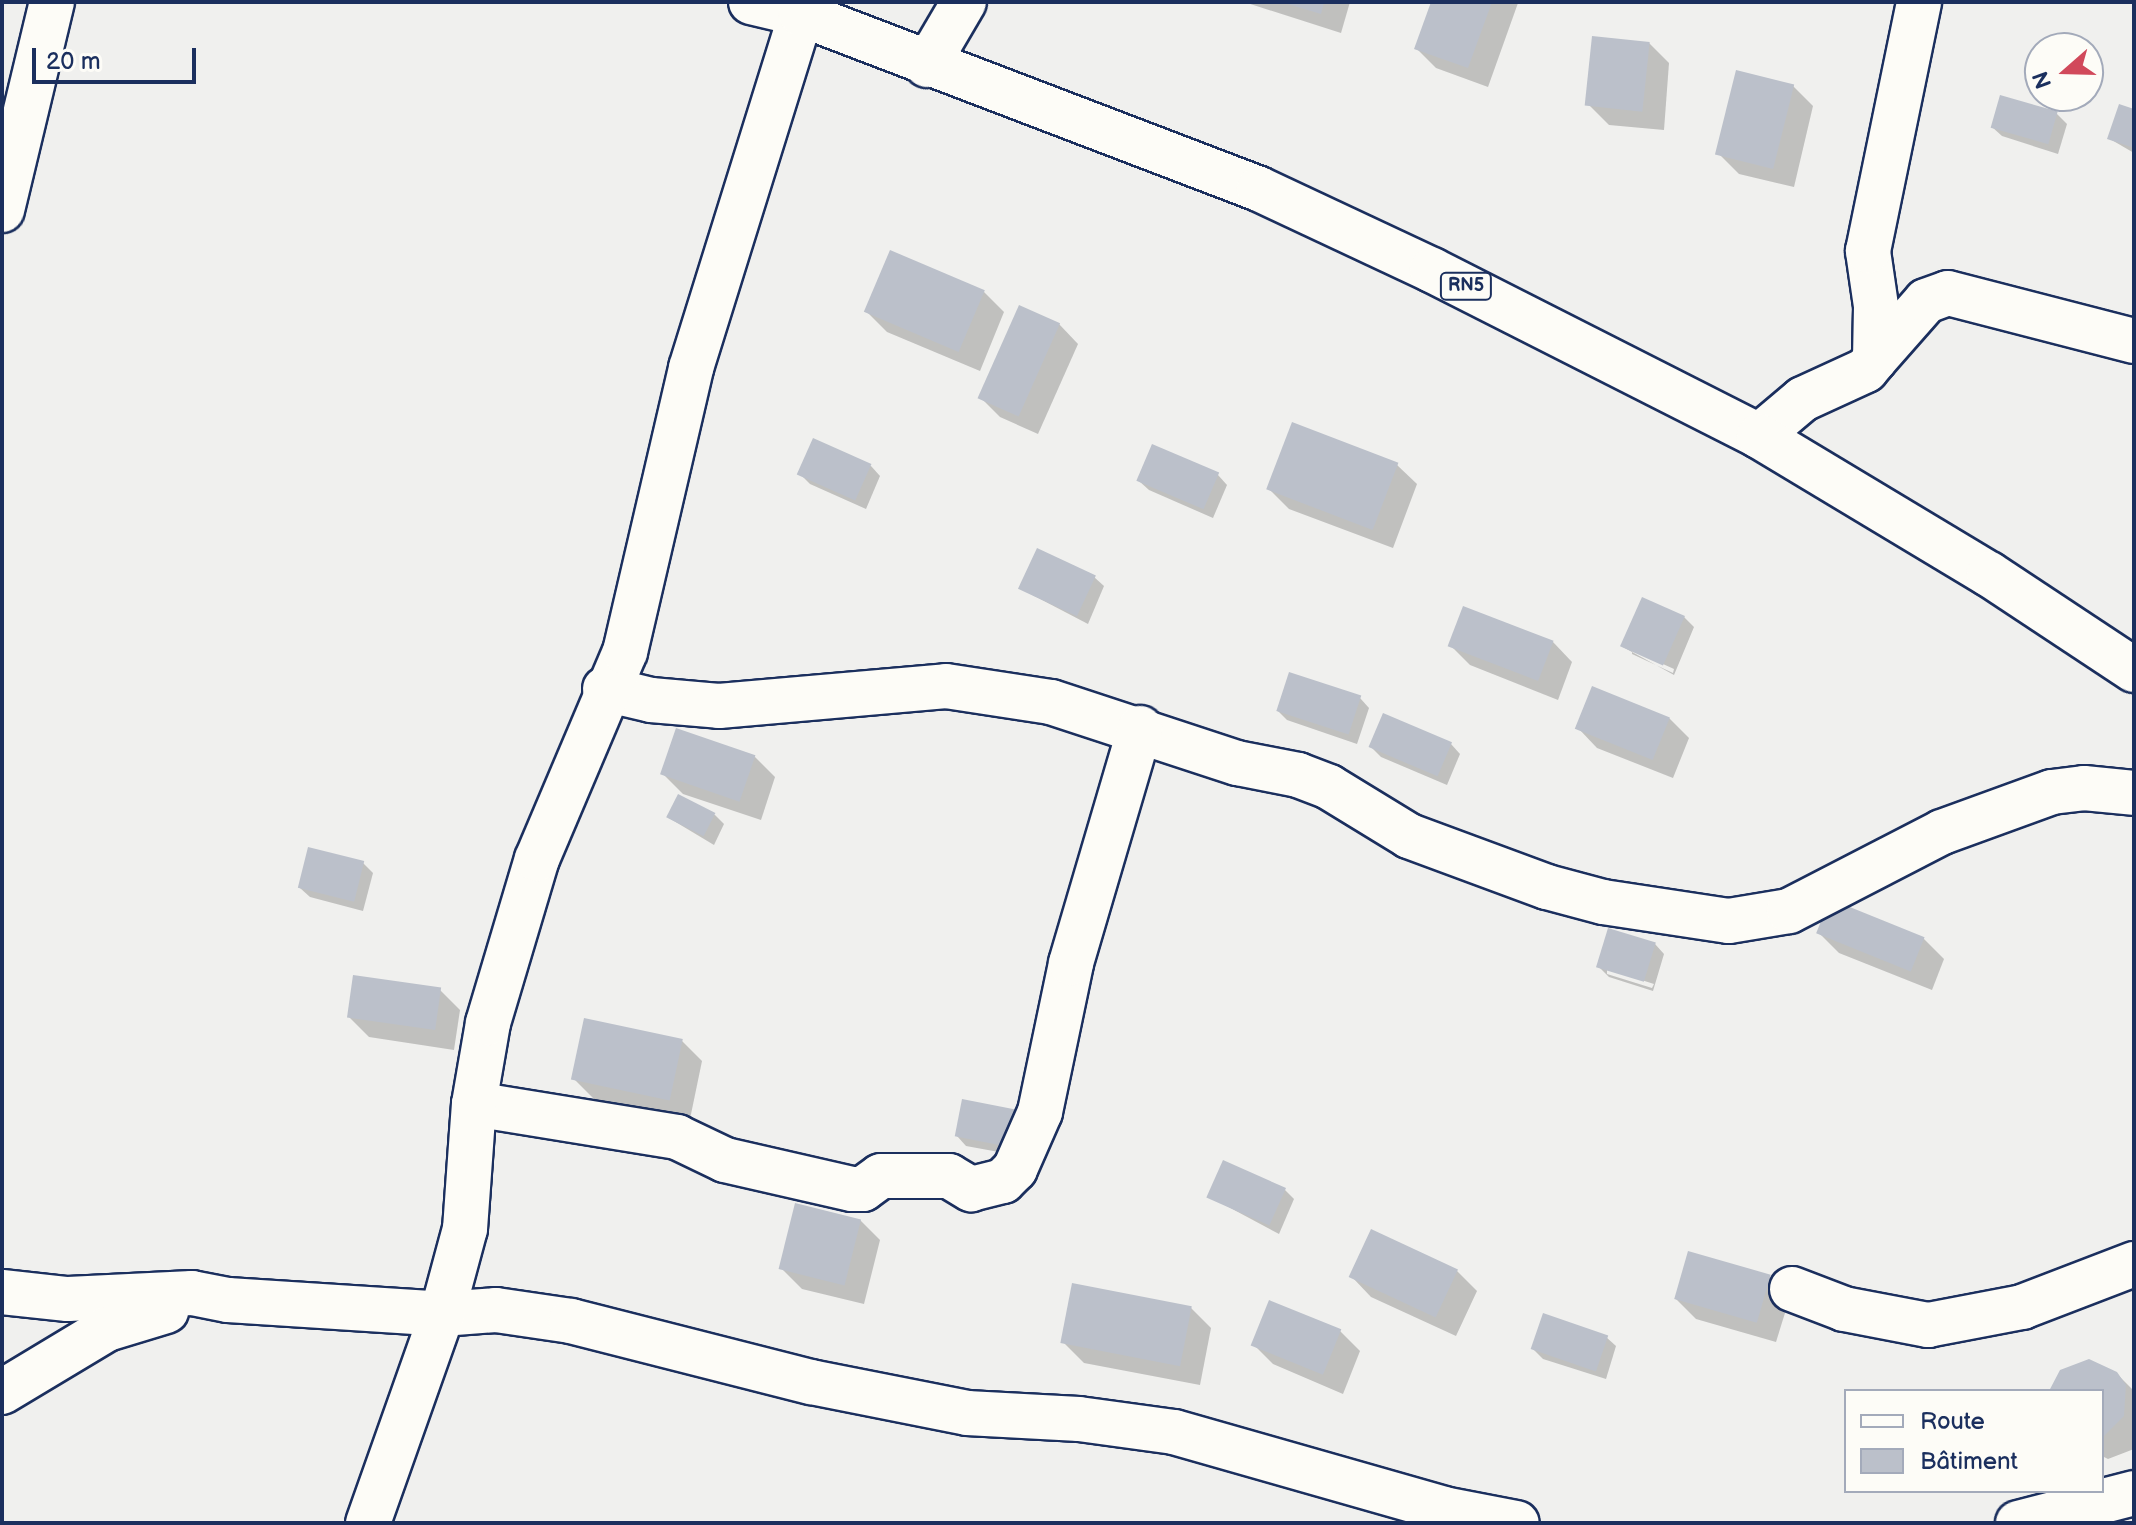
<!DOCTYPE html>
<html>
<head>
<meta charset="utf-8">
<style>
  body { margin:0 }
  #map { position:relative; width:2136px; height:1525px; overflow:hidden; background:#f0f0ee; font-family:"Balsamiq Sans",sans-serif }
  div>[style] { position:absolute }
  .shadow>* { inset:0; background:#0003 }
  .building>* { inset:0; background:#bbc0ca; transform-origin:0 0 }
  .roads { filter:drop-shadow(2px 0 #1b2f5e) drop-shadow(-2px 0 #1b2f5e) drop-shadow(0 2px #1b2f5e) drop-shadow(0 -2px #1b2f5e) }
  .minor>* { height:44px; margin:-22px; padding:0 22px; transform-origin:22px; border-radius:22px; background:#fdfcf7 }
  .highway>* { height:44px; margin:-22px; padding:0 22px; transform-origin:22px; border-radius:22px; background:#fdfcf7 }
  span { translate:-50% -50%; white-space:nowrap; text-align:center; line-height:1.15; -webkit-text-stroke:7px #fdfcf7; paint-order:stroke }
  .shield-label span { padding:2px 6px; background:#fdfcf7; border:2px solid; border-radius:6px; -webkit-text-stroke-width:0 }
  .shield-label { font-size:18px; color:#1b2f5e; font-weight:700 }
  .frame { position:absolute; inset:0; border:4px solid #1b2f5e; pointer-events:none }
  .legend { position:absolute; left:1844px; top:1389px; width:260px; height:104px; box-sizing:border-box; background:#fdfcf7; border:2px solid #a3aaba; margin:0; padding:10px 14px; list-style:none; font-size:24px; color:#1b2f5e }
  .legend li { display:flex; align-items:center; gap:16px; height:40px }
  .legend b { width:40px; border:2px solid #a3aaba }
  .north { position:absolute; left:2024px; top:32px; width:80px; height:80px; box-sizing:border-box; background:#fdfcf7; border:2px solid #a3aaba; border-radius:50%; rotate:250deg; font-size:22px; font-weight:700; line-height:32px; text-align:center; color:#1b2f5e }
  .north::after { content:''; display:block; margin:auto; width:28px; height:36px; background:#d1495b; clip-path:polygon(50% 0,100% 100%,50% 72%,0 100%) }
  .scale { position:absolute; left:32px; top:48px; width:164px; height:36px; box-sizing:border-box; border:4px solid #1b2f5e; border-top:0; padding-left:10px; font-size:24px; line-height:28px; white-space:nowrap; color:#1b2f5e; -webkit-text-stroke:6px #fdfcf7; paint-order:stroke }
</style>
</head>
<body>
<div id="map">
  <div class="shadow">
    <i style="clip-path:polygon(1244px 2px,1350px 2px,1341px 33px)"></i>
    <i style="clip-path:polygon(1433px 2px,1518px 3px,1488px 87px,1436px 68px,1416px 48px)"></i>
    <i style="clip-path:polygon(1649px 43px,1669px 63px,1664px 130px,1609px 125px,1589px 105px)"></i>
    <i style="clip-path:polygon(1793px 86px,1813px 106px,1794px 187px,1739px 174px,1719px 154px)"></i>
    <i style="clip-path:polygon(2134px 112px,2134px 153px,2110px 139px)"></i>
    <i style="clip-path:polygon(2057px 114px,2067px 124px,2058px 154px,2002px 136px,1992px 127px)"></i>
    <i style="clip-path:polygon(984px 292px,1004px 312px,980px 371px,887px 332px,867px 312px)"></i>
    <i style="clip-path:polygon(1059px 324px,1078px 344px,1038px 434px,1000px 417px,980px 397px)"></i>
    <i style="clip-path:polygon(1397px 465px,1417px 484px,1393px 548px,1289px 509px,1269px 489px)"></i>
    <i style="clip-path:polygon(871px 466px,880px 476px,866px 509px,810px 484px,800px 474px)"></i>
    <i style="clip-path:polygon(1218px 475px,1227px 485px,1213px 518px,1149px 490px,1139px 481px)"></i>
    <i style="clip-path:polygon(1094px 577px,1104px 586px,1088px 624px,1021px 589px)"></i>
    <i style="clip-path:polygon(evenodd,1684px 617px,1694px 627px,1674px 675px,1623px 647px,1684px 617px,1632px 650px,1674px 669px,1673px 673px,1632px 654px,1632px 650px)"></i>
    <i style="clip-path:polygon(1553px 642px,1572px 662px,1558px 700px,1470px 665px,1450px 645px)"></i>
    <i style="clip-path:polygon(1360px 698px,1369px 708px,1357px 744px,1287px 720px,1278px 711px)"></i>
    <i style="clip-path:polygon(1669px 718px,1689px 738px,1673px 778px,1597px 748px,1578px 728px)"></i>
    <i style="clip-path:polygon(1451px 744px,1460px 754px,1447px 785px,1381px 757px,1371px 747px)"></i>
    <i style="clip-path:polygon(755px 757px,775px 777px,761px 820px,683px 794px,663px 774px)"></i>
    <i style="clip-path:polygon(715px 815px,724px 824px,714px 845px,669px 818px)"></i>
    <i style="clip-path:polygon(363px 863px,373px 873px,363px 911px,310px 897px,300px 888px)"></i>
    <i style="clip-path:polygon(1819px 933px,1924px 939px,1944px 959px,1932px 990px,1839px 953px)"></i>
    <i style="clip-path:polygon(evenodd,1655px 944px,1664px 954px,1653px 991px,1609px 977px,1599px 967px,1655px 944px,1607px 969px,1654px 984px,1652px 988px,1607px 974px,1607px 969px)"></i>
    <i style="clip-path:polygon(440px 990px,460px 1010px,454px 1050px,369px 1037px,349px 1017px)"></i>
    <i style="clip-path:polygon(682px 1041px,702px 1061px,690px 1119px,594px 1099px,574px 1079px)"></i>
    <i style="clip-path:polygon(964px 1101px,1026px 1157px,966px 1146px,957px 1136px)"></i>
    <i style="clip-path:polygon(1285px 1190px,1294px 1199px,1279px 1234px,1208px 1196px)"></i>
    <i style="clip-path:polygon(860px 1220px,880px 1240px,864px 1304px,802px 1289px,782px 1269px)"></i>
    <i style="clip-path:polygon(1457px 1271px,1477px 1291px,1456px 1336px,1371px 1297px,1352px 1277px)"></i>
    <i style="clip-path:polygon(1770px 1277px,1790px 1297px,1776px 1342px,1696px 1319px,1676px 1299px)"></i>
    <i style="clip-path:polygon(1191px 1308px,1211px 1328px,1200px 1385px,1084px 1363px,1064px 1343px)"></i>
    <i style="clip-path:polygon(1340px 1331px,1360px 1351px,1343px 1394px,1273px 1364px,1253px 1344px)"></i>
    <i style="clip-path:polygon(1606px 1337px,1616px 1346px,1606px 1379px,1543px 1359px,1533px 1349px)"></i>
    <i style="clip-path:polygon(2116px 1373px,2134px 1391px,2134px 1449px,2108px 1459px,2102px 1456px,2102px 1391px,2053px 1391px)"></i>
  </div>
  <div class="building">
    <i style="clip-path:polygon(1281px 2px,1324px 2px,1321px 14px)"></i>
    <i style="clip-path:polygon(1431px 2px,1492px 2px,1468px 68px,1414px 49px)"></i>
    <i style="left:1592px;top:36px;width:58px;height:70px;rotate:6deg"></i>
    <i style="left:1736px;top:70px;width:60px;height:87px;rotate:14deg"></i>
    <i style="left:2000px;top:95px;width:60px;height:34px;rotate:16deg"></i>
    <i style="clip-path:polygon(2119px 104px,2134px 109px,2134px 148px,2107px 139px)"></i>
    <i style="left:890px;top:250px;width:103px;height:67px;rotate:23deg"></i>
    <i style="left:1019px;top:305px;width:45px;height:102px;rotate:24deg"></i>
    <i style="left:1292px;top:422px;width:114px;height:72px;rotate:21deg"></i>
    <i style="left:813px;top:438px;width:64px;height:40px;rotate:24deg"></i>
    <i style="left:1152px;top:444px;width:73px;height:40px;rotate:23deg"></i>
    <i style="left:1037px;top:548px;width:65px;height:45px;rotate:25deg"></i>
    <i style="left:1642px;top:597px;width:47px;height:54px;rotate:24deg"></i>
    <i style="left:1463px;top:606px;width:97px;height:43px;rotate:21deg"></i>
    <i style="left:1289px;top:672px;width:76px;height:41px;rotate:18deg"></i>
    <i style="left:1592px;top:686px;width:84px;height:46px;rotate:22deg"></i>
    <i style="left:1383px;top:713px;width:75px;height:37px;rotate:23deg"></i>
    <i style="left:676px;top:728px;width:84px;height:49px;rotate:19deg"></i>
    <i style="left:678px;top:794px;width:42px;height:26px;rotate:27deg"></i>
    <i style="left:308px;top:847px;width:58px;height:42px;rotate:14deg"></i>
    <i style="left:1830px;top:899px;width:102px;height:37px;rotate:22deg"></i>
    <i style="left:1608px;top:928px;width:50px;height:41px;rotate:17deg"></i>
    <i style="left:353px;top:975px;width:89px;height:43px;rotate:8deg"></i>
    <i style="left:584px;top:1018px;width:101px;height:63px;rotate:12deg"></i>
    <i style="left:962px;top:1099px;width:62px;height:38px;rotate:11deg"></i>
    <i style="left:1223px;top:1160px;width:69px;height:41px;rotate:24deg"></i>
    <i style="left:795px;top:1203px;width:68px;height:68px;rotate:14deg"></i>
    <i style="left:1371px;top:1229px;width:96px;height:53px;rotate:25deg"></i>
    <i style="left:1688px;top:1251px;width:86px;height:50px;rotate:16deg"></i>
    <i style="left:1072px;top:1283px;width:122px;height:61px;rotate:11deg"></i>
    <i style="left:1269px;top:1300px;width:78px;height:49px;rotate:22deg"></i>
    <i style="left:1543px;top:1313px;width:69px;height:38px;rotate:19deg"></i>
    <i style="clip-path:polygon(2089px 1359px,2117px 1372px,2126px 1385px,2124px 1416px,2102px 1438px,2102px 1391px,2049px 1391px,2060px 1370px)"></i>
  </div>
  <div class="roads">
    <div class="minor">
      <i style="left:927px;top:65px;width:73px;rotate:-59.6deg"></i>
      <i style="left:2px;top:210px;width:214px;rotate:-76.5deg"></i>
      <i style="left:1875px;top:359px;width:77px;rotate:-48.7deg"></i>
      <i style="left:1926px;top:301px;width:23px;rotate:-20deg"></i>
      <i style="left:1948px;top:293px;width:192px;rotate:14.5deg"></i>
      <i style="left:1759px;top:436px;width:57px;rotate:-40.1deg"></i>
      <i style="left:1803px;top:399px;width:69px;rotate:-24.7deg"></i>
      <i style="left:1866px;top:370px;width:14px;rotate:-51deg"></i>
      <i style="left:1875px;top:359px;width:53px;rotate:-88.9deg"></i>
      <i style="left:1876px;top:306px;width:56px;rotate:-98.3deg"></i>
      <i style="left:1868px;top:251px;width:254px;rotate:-78.4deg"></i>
      <i style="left:605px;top:689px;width:47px;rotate:13.4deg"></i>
      <i style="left:651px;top:700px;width:68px;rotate:5deg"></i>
      <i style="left:719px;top:706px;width:228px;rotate:-5deg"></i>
      <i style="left:946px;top:686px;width:106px;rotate:8.7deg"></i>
      <i style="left:1051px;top:702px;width:196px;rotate:18.2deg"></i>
      <i style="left:1237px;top:763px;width:62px;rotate:11.1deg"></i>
      <i style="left:1298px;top:775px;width:33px;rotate:21deg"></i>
      <i style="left:1329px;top:787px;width:94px;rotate:31.5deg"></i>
      <i style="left:1409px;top:836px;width:147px;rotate:20.3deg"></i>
      <i style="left:1547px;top:887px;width:58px;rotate:15deg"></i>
      <i style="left:1603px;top:902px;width:127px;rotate:8.6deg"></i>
      <i style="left:1729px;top:921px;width:61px;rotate:-9.5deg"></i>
      <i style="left:1789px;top:911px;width:172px;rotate:-27.3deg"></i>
      <i style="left:1942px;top:832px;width:117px;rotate:-20deg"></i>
      <i style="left:2052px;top:792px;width:32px;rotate:-7deg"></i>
      <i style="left:2084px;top:788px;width:50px;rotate:5.7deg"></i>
      <i style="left:474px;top:1104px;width:206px;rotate:9.2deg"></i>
      <i style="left:677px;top:1137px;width:53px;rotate:25.6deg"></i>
      <i style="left:725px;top:1160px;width:130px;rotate:12.9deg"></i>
      <i style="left:852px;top:1189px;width:11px"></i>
      <i style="left:863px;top:1189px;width:22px;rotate:-36deg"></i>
      <i style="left:881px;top:1176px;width:68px"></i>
      <i style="left:949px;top:1176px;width:26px;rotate:31deg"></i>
      <i style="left:971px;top:1189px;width:33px;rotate:-14deg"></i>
      <i style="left:1003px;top:1181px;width:17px;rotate:-45deg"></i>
      <i style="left:1015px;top:1169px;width:62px;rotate:-66.3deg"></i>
      <i style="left:1040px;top:1112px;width:152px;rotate:-78.2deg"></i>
      <i style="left:1071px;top:963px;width:245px;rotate:-73.6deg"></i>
      <i style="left:1792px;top:1289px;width:56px;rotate:21deg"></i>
      <i style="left:1844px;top:1309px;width:86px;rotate:10.8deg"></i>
      <i style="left:1928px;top:1325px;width:96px;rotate:-10.8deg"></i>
      <i style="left:2022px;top:1307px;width:120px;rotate:-21deg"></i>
      <i style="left:2px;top:1292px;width:66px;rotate:6.1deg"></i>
      <i style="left:68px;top:1299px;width:124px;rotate:-2.8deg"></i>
      <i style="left:192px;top:1293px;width:37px;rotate:11deg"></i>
      <i style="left:228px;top:1300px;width:214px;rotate:3.7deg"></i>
      <i style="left:442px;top:1314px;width:54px;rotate:-4.2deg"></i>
      <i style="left:496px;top:1310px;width:76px;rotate:8.3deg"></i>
      <i style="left:571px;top:1321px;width:248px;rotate:14.3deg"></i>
      <i style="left:811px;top:1382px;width:159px;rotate:11.2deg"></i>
      <i style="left:967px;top:1413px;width:112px;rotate:3.1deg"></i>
      <i style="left:1079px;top:1419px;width:96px;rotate:7.8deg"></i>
      <i style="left:1174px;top:1432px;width:281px;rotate:15.9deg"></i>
      <i style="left:1444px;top:1509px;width:74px;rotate:10.9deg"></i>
      <i style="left:2px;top:1392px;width:122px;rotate:-31deg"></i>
      <i style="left:107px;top:1329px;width:62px;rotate:-17deg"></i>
      <i style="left:368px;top:1523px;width:222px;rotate:-70.5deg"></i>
      <i style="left:442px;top:1314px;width:88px;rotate:-74.9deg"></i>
      <i style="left:465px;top:1229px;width:125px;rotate:-85.9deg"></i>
      <i style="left:474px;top:1104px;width:82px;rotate:-80.2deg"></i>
      <i style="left:488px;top:1023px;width:171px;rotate:-73.4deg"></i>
      <i style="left:537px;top:859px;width:225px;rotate:-67deg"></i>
      <i style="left:625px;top:652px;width:292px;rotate:-76.9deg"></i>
      <i style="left:691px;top:368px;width:371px;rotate:-72.7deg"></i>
      <i style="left:2018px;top:1523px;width:120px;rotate:-14.5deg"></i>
    </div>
    <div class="highway">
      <i style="left:751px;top:2px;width:51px;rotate:13.5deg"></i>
      <i style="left:801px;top:14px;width:490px;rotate:20.9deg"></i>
      <i style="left:1259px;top:189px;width:191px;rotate:25.1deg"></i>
      <i style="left:1432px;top:270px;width:367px;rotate:26.9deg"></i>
      <i style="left:1759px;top:436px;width:268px;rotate:31deg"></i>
      <i style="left:1989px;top:574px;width:174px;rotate:33.5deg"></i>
    </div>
  </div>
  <div class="shield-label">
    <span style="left:1466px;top:286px">RN5</span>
  </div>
  <div class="frame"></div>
  <ul class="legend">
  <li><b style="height:10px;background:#fdfcf7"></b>Route</li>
  <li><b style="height:22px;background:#bbc0ca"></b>Bâtiment</li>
  </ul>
  <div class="north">N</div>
  <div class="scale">20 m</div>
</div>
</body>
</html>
